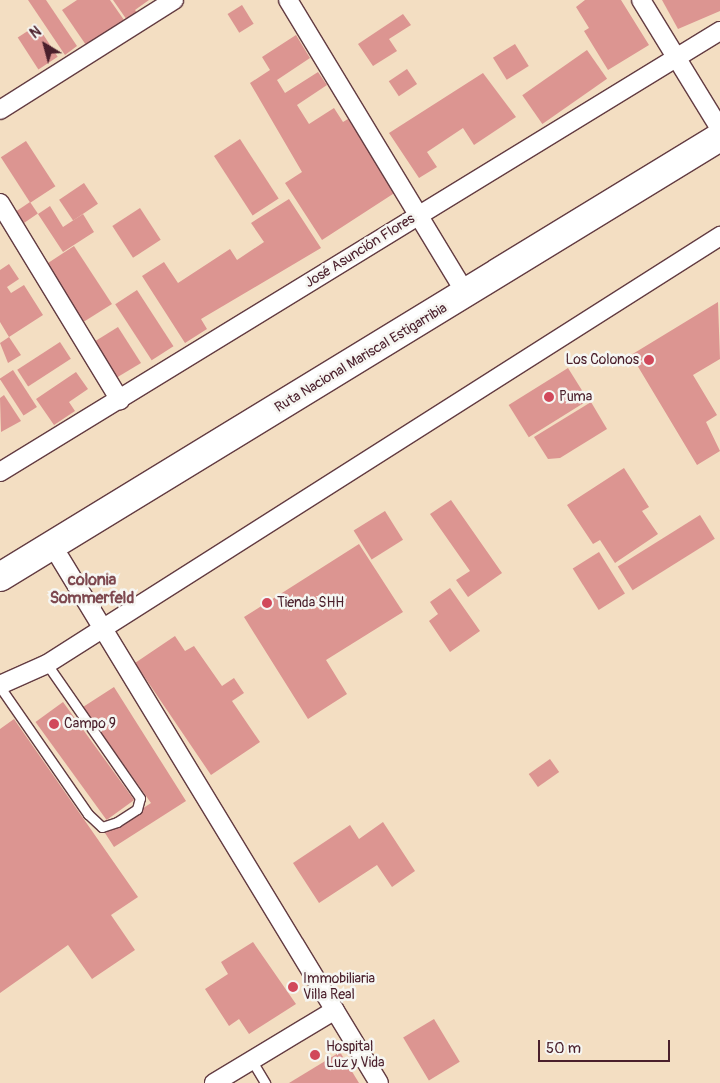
<!DOCTYPE html>
<html>
<head>
<meta charset="utf-8">
<style>
  body { margin:0 }
  #map { position:relative; width:720px; height:1083px; overflow:hidden; background:#f3dec2; font-family:Pangolin,sans-serif }
  div>[style] { position:absolute }
  .building>* { inset:0; background:#dc9591; transform-origin:0 0 }
  .roads { filter:drop-shadow(1px 0 #633c42) drop-shadow(-1px 0 #633c42) drop-shadow(0 1px #633c42) drop-shadow(0 -1px #633c42) }
  .service>* { height:9px; margin:-4.5px; padding:0 4.5px; transform-origin:4.5px; border-radius:4.5px; background:#fff }
  .minor>* { height:18px; margin:-9px; padding:0 9px; transform-origin:9px; border-radius:9px; background:#fff }
  .trunk>* { height:28px; margin:-14px; padding:0 14px; transform-origin:14px; border-radius:14px; background:#fff }
  .dots>* { width:14px; height:14px; translate:-50% -50%; box-sizing:border-box; border:2px solid #f6f6f2; border-radius:50% }
  span { translate:-50% -50%; white-space:nowrap; text-align:center; line-height:1.15; -webkit-text-stroke:5px #f6f6f2; paint-order:stroke }
  .street-label { font-size:14px; color:#4a1f2b }
  .poi-label { font-size:14px; color:#4a1f2b }
  .right { translate:-100% -50%; text-align:right }
  .left { translate:0 -50%; text-align:left }
  .quarter-label { font-size:16px; color:#7d484f; font-weight:700 }
  .north { position:absolute; left:20px; top:20px; width:50px; height:50px; -webkit-text-stroke:4px #f6f6f2; paint-order:stroke; rotate:323deg; font-size:14px; font-weight:700; line-height:20px; text-align:center; color:#4a1f2b }
  .north::after { content:''; display:block; margin:auto; width:18px; height:22px; background:#4a1f2b; clip-path:polygon(50% 0,100% 100%,50% 72%,0 100%) }
  .scale { position:absolute; left:538px; top:1040px; width:132px; height:22px; box-sizing:border-box; border:2px solid #4a1f2b; border-top:0; padding-left:6px; font-size:15px; line-height:18px; white-space:nowrap; color:#4a1f2b; -webkit-text-stroke:4px #f6f6f2; paint-order:stroke }
</style>
</head>
<body>
<div id="map">
  <div class="building">
    <i style="clip-path:polygon(28px 0,46px 0,77px 46px,65px 55px)"></i>
    <i style="clip-path:polygon(77px 0,110px 0,124px 20px,86px 45px,62px 10px)"></i>
    <i style="clip-path:polygon(113px 0,149px 0,135px 10px,140px 17px,129px 23px)"></i>
    <i style="clip-path:polygon(585px 0,621px 0,649px 45px,608px 70px,584px 31px,589px 28px,576px 7px)"></i>
    <i style="clip-path:polygon(662px 0,720px 0,720px 11px,678px 29px)"></i>
    <i style="left:242px;top:5px;width:22px;height:17px;rotate:58deg"></i>
    <i style="clip-path:polygon(403px 14px,411px 25px,389px 39px,397px 51px,373px 66px,358px 44px)"></i>
    <i style="left:37px;top:25px;width:38px;height:23px;rotate:57deg"></i>
    <i style="clip-path:polygon(296px 35px,310px 58px,277px 80px,285px 93px,318px 72px,327px 85px,297px 105px,309px 124px,334px 108px,343px 122px,348px 119px,396px 192px,322px 240px,285px 183px,302px 172px,250px 83px,270px 70px,262px 57px)"></i>
    <i style="left:515px;top:44px;width:26px;height:26px;rotate:58deg"></i>
    <i style="left:587px;top:50px;width:35px;height:79px;rotate:55deg"></i>
    <i style="left:407px;top:69px;width:18px;height:22px;rotate:56deg"></i>
    <i style="clip-path:polygon(483px 73px,516px 117px,474px 145px,463px 128px,427px 152px,437px 167px,419px 178px,389px 133px)"></i>
    <i style="left:240px;top:139px;width:71px;height:31px;rotate:57deg"></i>
    <i style="left:26px;top:141px;width:54px;height:30px;rotate:57deg"></i>
    <i style="left:84px;top:183px;width:25px;height:30px;rotate:56deg"></i>
    <i style="clip-path:polygon(289px 199px,321px 248px,201px 319px,207px 329px,185px 343px,142px 276px,164px 262px,178px 283px,230px 249px,237px 260px,264px 242px,251px 223px)"></i>
    <i style="left:30px;top:202px;width:14px;height:26px;rotate:56deg"></i>
    <i style="clip-path:polygon(50px 206px,63px 227px,83px 214px,94px 232px,63px 252px,38px 214px)"></i>
    <i style="left:140px;top:208px;width:38px;height:33px;rotate:57deg"></i>
    <i style="clip-path:polygon(74px 246px,112px 304px,77px 326px,45px 265px)"></i>
    <i style="clip-path:polygon(9px 264px,19px 279px,7px 287px,11px 293px,24px 285px,43px 315px,9px 337px,0 322px,0 270px)"></i>
    <i style="left:137px;top:290px;width:67px;height:26px;rotate:57deg"></i>
    <i style="clip-path:polygon(718px 302px,720px 359px,693px 375px,717px 415px,706px 422px,720px 451px,697px 465px,631px 355px)"></i>
    <i style="clip-path:polygon(118px 327px,141px 363px,116px 378px,89px 345px)"></i>
    <i style="clip-path:polygon(9px 337px,21px 355px,8px 363px,0 343px)"></i>
    <i style="left:60px;top:342px;width:20px;height:51px;rotate:57deg"></i>
    <i style="left:568px;top:368px;width:38px;height:70px;rotate:58deg"></i>
    <i style="left:13px;top:370px;width:44px;height:16px;rotate:57deg"></i>
    <i style="clip-path:polygon(76px 372px,88px 389px,69px 402px,75px 411px,54px 425px,36px 399px)"></i>
    <i style="clip-path:polygon(4px 395px,21px 421px,1px 432px,0 398px)"></i>
    <i style="clip-path:polygon(591px 402px,607px 429px,560px 458px,548px 459px,534px 437px)"></i>
    <i style="clip-path:polygon(624px 468px,649px 507px,642px 511px,658px 534px,615px 563px,600px 540px,593px 544px,567px 505px)"></i>
    <i style="clip-path:polygon(451px 500px,502px 573px,468px 597px,456px 580px,470px 571px,430px 514px)"></i>
    <i style="left:385px;top:511px;width:34px;height:37px;rotate:58deg"></i>
    <i style="left:700px;top:515px;width:28px;height:97px;rotate:58deg"></i>
    <i style="clip-path:polygon(359px 544px,403px 612px,326px 660px,347px 694px,308px 719px,244px 617px)"></i>
    <i style="left:599px;top:552px;width:49px;height:31px;rotate:58deg"></i>
    <i style="clip-path:polygon(450px 588px,480px 631px,450px 652px,429px 621px,438px 614px,430px 602px)"></i>
    <i style="clip-path:polygon(175px 636px,185px 651px,194px 646px,222px 686px,234px 678px,244px 693px,232px 701px,260px 742px,211px 775px,135px 663px)"></i>
    <i style="clip-path:polygon(114px 687px,186px 801px,114px 847px,105px 833px,151px 803px,83px 707px)"></i>
    <i style="left:63px;top:702px;width:121px;height:34px;rotate:54deg"></i>
    <i style="clip-path:polygon(14px 719px,138px 897px,111px 915px,135px 950px,92px 979px,68px 945px,0 993px,0 729px)"></i>
    <i style="left:550px;top:759px;width:16px;height:26px;rotate:55deg"></i>
    <i style="clip-path:polygon(383px 822px,415px 871px,392px 887px,377px 865px,319px 903px,293px 863px,350px 825px,359px 839px)"></i>
    <i style="clip-path:polygon(253px 942px,296px 1004px,249px 1034px,239px 1019px,229px 1026px,205px 989px,228px 974px,221px 962px)"></i>
    <i style="left:434px;top:1019px;width:50px;height:36px;rotate:59deg"></i>
    <i style="clip-path:polygon(340px 1052px,359px 1083px,289px 1083px)"></i>
  </div>
  <div class="roads">
    <div class="service">
      <i style="left:0;top:687px;width:155px;rotate:55.3deg"></i>
      <i style="left:88px;top:814px;width:19px;rotate:43deg"></i>
      <i style="left:102px;top:827px;width:16px;rotate:-18deg"></i>
      <i style="left:117px;top:822px;width:24px;rotate:-33deg"></i>
      <i style="left:137px;top:809px;width:11px;rotate:-75deg"></i>
      <i style="left:140px;top:798px;width:163px;rotate:-124.8deg"></i>
      <i style="left:252px;top:1061px;width:26px;rotate:59deg"></i>
    </div>
    <div class="minor">
      <i style="left:288px;top:0;width:344px;rotate:58.8deg"></i>
      <i style="left:641px;top:0;width:151px;rotate:58.5deg"></i>
      <i style="left:0;top:110px;width:206px;rotate:-32.3deg"></i>
      <i style="left:0;top:203px;width:231px;rotate:58.7deg"></i>
      <i style="left:0;top:472px;width:844px;rotate:-31.49deg"></i>
      <i style="left:60px;top:558px;width:614px;rotate:58.72deg"></i>
      <i style="left:0;top:685px;width:51px;rotate:-24.1deg"></i>
      <i style="left:47px;top:664px;width:798px;rotate:-32.45deg"></i>
      <i style="left:214px;top:1083px;width:141px;rotate:-31.1deg"></i>
    </div>
    <div class="trunk">
      <i style="left:0;top:577px;width:844px;rotate:-31.43deg"></i>
    </div>
  </div>
  <div class="dots">
    <i style="left:649px;top:360px;background:#d1495b"></i>
    <i style="left:549px;top:397px;background:#d1495b"></i>
    <i style="left:267px;top:603px;background:#d1495b"></i>
    <i style="left:54px;top:724px;background:#d1495b"></i>
    <i style="left:293px;top:987px;background:#d1495b"></i>
    <i style="left:315px;top:1055px;background:#d1495b"></i>
  </div>
  <div class="street-label">
    <span style="left:360px;top:251px;rotate:-32deg">José Asunción Flores</span>
    <span style="left:361px;top:358px;rotate:-31deg">Ruta Nacional Mariscal Estigarribia</span>
  </div>
  <div class="poi-label">
    <span class="right" style="left:639px;top:360px">Los Colonos</span>
    <span class="left" style="left:559px;top:397px">Puma</span>
    <span class="left" style="left:277px;top:603px">Tienda SHH</span>
    <span class="left" style="left:64px;top:724px">Campo 9</span>
    <span class="left" style="left:303px;top:987px">Immobiliaria<br>Villa Real</span>
    <span class="left" style="left:326px;top:1055px">Hospital<br>Luz y Vida</span>
  </div>
  <div class="quarter-label">
    <span style="left:92px;top:589px">colonia<br>Sommerfeld</span>
  </div>
  <div class="north">N</div>
  <div class="scale">50 m</div>
</div>
</body>
</html>
